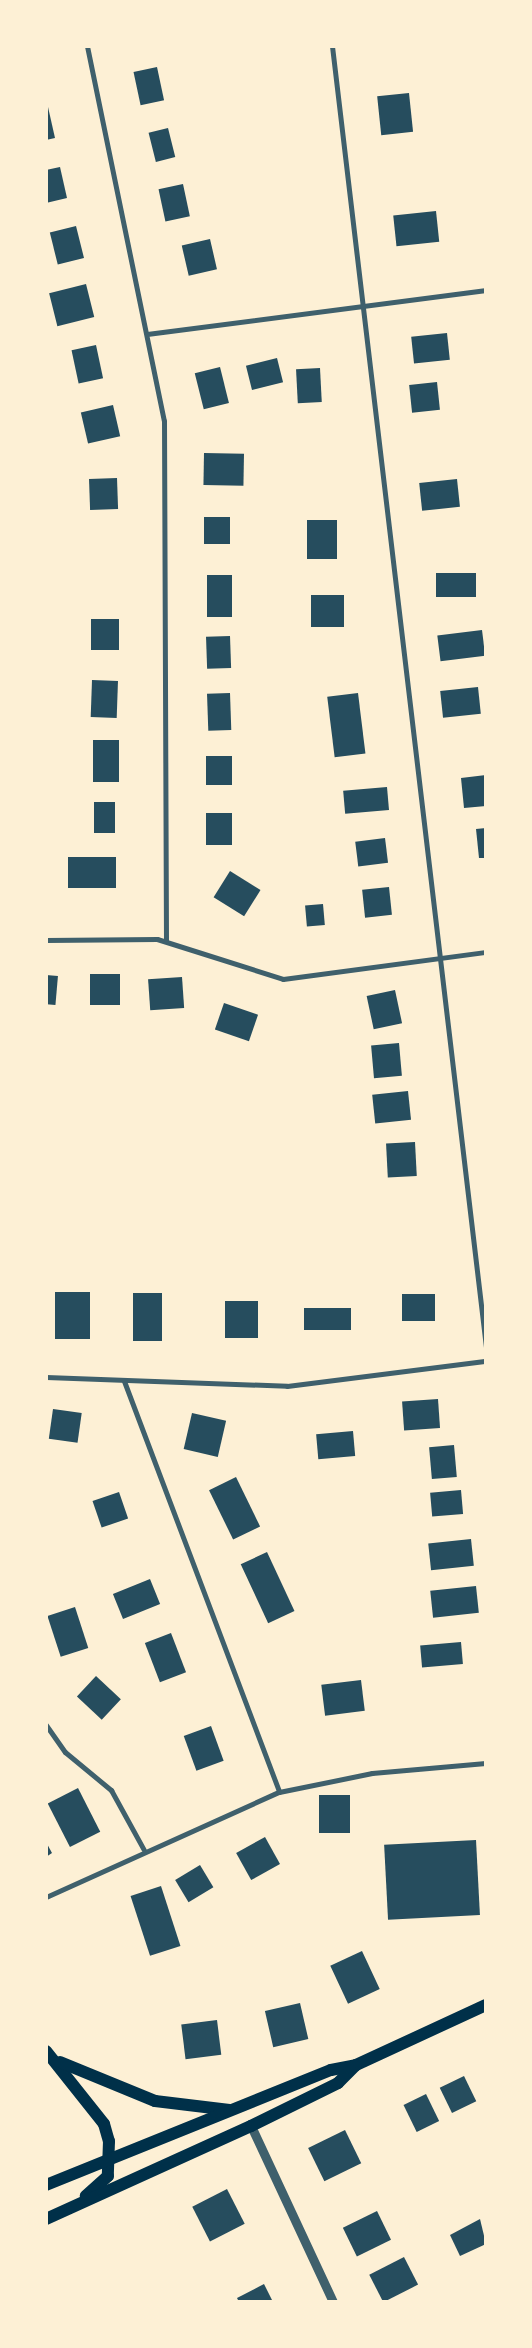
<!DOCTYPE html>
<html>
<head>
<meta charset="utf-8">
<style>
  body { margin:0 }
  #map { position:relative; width:532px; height:2348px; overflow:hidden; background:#fdf0d5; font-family:"Sofia Sans Condensed",sans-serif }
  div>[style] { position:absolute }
  .building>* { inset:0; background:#264d5e; transform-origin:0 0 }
  .minor>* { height:5px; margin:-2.5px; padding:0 2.5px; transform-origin:2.5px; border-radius:2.5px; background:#3f606c }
  .tertiary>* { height:9px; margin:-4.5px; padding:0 4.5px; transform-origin:4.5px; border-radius:4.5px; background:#3f606c }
  .primary>* { height:12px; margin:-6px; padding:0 6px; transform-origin:6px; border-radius:6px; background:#003049 }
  span { translate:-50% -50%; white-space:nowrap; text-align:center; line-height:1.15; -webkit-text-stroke:4px #fdf0d5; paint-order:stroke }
  .frame { position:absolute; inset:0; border:48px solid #fdf0d5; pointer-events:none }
</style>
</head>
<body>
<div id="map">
  <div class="building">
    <i style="left:157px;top:67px;width:34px;height:24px;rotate:78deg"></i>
    <i style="left:409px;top:93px;width:39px;height:32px;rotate:84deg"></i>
    <i style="clip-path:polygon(48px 107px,55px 138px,46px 140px,46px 108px)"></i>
    <i style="left:168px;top:128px;width:30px;height:20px;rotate:76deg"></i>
    <i style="clip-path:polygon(60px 167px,67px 198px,46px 203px,46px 170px)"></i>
    <i style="left:183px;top:184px;width:33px;height:25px;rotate:78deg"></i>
    <i style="left:436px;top:211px;width:31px;height:43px;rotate:84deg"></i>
    <i style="left:76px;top:226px;width:33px;height:27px;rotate:76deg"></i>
    <i style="left:210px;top:239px;width:31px;height:29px;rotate:77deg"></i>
    <i style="left:86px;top:284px;width:34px;height:38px;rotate:76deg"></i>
    <i style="left:447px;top:333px;width:27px;height:36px;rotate:84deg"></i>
    <i style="left:96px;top:345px;width:34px;height:25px;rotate:78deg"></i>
    <i style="left:277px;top:358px;width:25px;height:32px;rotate:76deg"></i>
    <i style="left:220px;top:367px;width:37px;height:26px;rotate:76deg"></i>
    <i style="left:320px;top:368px;width:34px;height:24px;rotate:87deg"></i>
    <i style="left:437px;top:382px;width:28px;height:28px;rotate:84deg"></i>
    <i style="left:113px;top:405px;width:32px;height:33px;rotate:77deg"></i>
    <i style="left:204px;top:453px;width:40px;height:32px;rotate:1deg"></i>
    <i style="left:117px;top:478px;width:31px;height:28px;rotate:88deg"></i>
    <i style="left:457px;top:479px;width:28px;height:38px;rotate:84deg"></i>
    <i style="left:204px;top:517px;width:26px;height:27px"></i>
    <i style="left:307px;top:520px;width:30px;height:39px"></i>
    <i style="left:476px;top:573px;width:24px;height:40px;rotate:90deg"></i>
    <i style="left:207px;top:575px;width:25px;height:42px"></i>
    <i style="left:344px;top:595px;width:32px;height:33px;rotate:90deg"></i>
    <i style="left:119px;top:619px;width:31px;height:28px;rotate:90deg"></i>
    <i style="left:482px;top:630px;width:26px;height:45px;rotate:83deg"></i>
    <i style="left:230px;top:636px;width:32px;height:24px;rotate:88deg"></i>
    <i style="left:92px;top:680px;width:26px;height:37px;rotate:2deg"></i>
    <i style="left:478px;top:687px;width:27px;height:38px;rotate:84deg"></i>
    <i style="left:230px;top:693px;width:37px;height:23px;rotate:88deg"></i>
    <i style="left:358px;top:693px;width:61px;height:31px;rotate:83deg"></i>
    <i style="left:93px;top:740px;width:26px;height:42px"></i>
    <i style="left:206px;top:756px;width:26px;height:29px"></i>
    <i style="clip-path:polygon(486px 775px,486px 806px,464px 808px,461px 778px)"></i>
    <i style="left:387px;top:787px;width:23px;height:44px;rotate:85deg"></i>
    <i style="left:94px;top:802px;width:21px;height:31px"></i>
    <i style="left:232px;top:813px;width:32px;height:26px;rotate:90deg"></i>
    <i style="clip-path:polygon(486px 828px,486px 858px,479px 858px,476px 829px)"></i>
    <i style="left:385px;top:838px;width:25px;height:30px;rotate:83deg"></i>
    <i style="left:116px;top:857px;width:31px;height:48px;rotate:90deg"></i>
    <i style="left:230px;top:871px;width:36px;height:31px;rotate:32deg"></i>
    <i style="left:389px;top:887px;width:28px;height:27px;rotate:84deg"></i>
    <i style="left:323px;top:904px;width:21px;height:18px;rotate:85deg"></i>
    <i style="left:90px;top:974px;width:30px;height:31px"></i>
    <i style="left:46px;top:975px;width:12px;height:29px;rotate:5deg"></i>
    <i style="left:182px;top:977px;width:31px;height:34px;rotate:86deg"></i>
    <i style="left:395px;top:990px;width:34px;height:29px;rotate:78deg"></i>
    <i style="left:224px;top:1003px;width:36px;height:28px;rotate:19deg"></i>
    <i style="left:399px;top:1043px;width:33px;height:28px;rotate:85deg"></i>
    <i style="left:408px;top:1091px;width:29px;height:36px;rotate:84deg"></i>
    <i style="left:415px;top:1142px;width:34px;height:29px;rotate:87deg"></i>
    <i style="left:55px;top:1292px;width:35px;height:47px"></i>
    <i style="left:133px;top:1293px;width:29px;height:48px"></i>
    <i style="left:402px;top:1294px;width:33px;height:27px"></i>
    <i style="left:225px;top:1301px;width:33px;height:37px"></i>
    <i style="left:304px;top:1308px;width:47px;height:22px"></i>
    <i style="left:438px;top:1399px;width:29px;height:36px;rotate:86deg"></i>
    <i style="left:53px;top:1409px;width:29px;height:30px;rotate:8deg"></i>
    <i style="left:192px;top:1413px;width:35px;height:37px;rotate:13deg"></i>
    <i style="left:353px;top:1431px;width:25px;height:37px;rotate:85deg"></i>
    <i style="left:454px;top:1445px;width:32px;height:25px;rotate:85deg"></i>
    <i style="left:236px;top:1477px;width:55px;height:30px;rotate:64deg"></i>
    <i style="left:461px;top:1490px;width:24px;height:31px;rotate:85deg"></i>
    <i style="left:119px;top:1492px;width:28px;height:28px;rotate:71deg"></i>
    <i style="left:471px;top:1539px;width:27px;height:43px;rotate:84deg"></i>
    <i style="left:267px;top:1552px;width:65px;height:29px;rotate:65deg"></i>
    <i style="left:150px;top:1579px;width:27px;height:40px;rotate:68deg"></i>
    <i style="left:476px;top:1586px;width:27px;height:46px;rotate:84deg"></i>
    <i style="left:75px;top:1607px;width:43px;height:29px;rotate:72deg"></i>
    <i style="left:171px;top:1633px;width:42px;height:28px;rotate:69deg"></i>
    <i style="left:461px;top:1642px;width:22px;height:41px;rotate:85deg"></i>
    <i style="left:96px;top:1676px;width:34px;height:28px;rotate:43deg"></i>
    <i style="left:361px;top:1680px;width:31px;height:40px;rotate:83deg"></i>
    <i style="left:211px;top:1726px;width:37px;height:29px;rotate:70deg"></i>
    <i style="left:78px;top:1788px;width:49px;height:34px;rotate:63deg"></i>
    <i style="left:319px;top:1795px;width:31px;height:38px"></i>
    <i style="left:265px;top:1837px;width:31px;height:33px;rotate:61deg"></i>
    <i style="left:476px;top:1840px;width:75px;height:92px;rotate:87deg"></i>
    <i style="clip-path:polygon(46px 1842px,52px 1853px,46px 1857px)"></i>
    <i style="left:200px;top:1865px;width:26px;height:29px;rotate:59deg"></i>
    <i style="left:161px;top:1886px;width:63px;height:32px;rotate:72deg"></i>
    <i style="left:362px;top:1951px;width:42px;height:35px;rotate:65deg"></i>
    <i style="left:300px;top:2003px;width:37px;height:36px;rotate:77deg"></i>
    <i style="left:217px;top:2020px;width:35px;height:36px;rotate:83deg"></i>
    <i style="left:464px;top:2076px;width:28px;height:27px;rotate:64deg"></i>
    <i style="left:426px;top:2094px;width:30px;height:25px;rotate:64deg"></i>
    <i style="left:345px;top:2130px;width:37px;height:41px;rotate:64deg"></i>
    <i style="left:227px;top:2189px;width:39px;height:39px;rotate:63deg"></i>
    <i style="left:377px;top:2211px;width:32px;height:38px;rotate:64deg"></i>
    <i style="clip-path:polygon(480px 2219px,486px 2244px,460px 2256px,450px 2235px)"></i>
    <i style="left:404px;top:2257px;width:31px;height:39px;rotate:63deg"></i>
    <i style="clip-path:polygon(264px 2284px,273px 2302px,239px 2302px,237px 2298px)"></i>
  </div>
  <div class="minor">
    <i style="left:87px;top:46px;width:383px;rotate:78.4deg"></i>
    <i style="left:164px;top:421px;width:520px;rotate:89.78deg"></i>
    <i style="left:332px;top:46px;width:1310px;rotate:83.25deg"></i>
    <i style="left:147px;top:334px;width:342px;rotate:-7.4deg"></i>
    <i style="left:46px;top:940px;width:111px;rotate:-0.5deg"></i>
    <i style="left:157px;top:939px;width:132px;rotate:17.6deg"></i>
    <i style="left:283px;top:979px;width:205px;rotate:-7.6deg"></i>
    <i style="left:46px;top:1377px;width:241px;rotate:2.1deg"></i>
    <i style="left:287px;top:1386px;width:201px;rotate:-7.2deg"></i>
    <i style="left:124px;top:1381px;width:439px;rotate:69.3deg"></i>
    <i style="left:46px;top:1725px;width:33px;rotate:55deg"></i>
    <i style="left:65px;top:1752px;width:60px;rotate:39.6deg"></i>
    <i style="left:111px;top:1790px;width:68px;rotate:61.2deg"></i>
    <i style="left:46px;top:1897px;width:256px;rotate:-24.3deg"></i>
    <i style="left:279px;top:1792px;width:95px;rotate:-11.5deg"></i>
    <i style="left:372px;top:1773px;width:114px;rotate:-5deg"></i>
  </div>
  <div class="tertiary">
    <i style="left:251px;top:2126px;width:194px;rotate:65deg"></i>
  </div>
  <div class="primary">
    <i style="left:46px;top:2051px;width:93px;rotate:51.5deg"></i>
    <i style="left:104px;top:2124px;width:18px;rotate:74deg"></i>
    <i style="left:109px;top:2141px;width:35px;rotate:92deg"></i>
    <i style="left:108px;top:2176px;width:30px;rotate:138deg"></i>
    <i style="left:60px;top:2062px;width:103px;rotate:22.3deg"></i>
    <i style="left:155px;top:2101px;width:75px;rotate:6.9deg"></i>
    <i style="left:46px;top:2185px;width:307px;rotate:-22deg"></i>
    <i style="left:331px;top:2070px;width:25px;rotate:-11deg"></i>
    <i style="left:356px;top:2065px;width:143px;rotate:-24.8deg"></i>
    <i style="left:46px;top:2219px;width:225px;rotate:-24.4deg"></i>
    <i style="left:251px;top:2126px;width:97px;rotate:-26.3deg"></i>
    <i style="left:338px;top:2083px;width:25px;rotate:-45deg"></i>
  </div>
  <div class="frame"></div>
</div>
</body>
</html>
